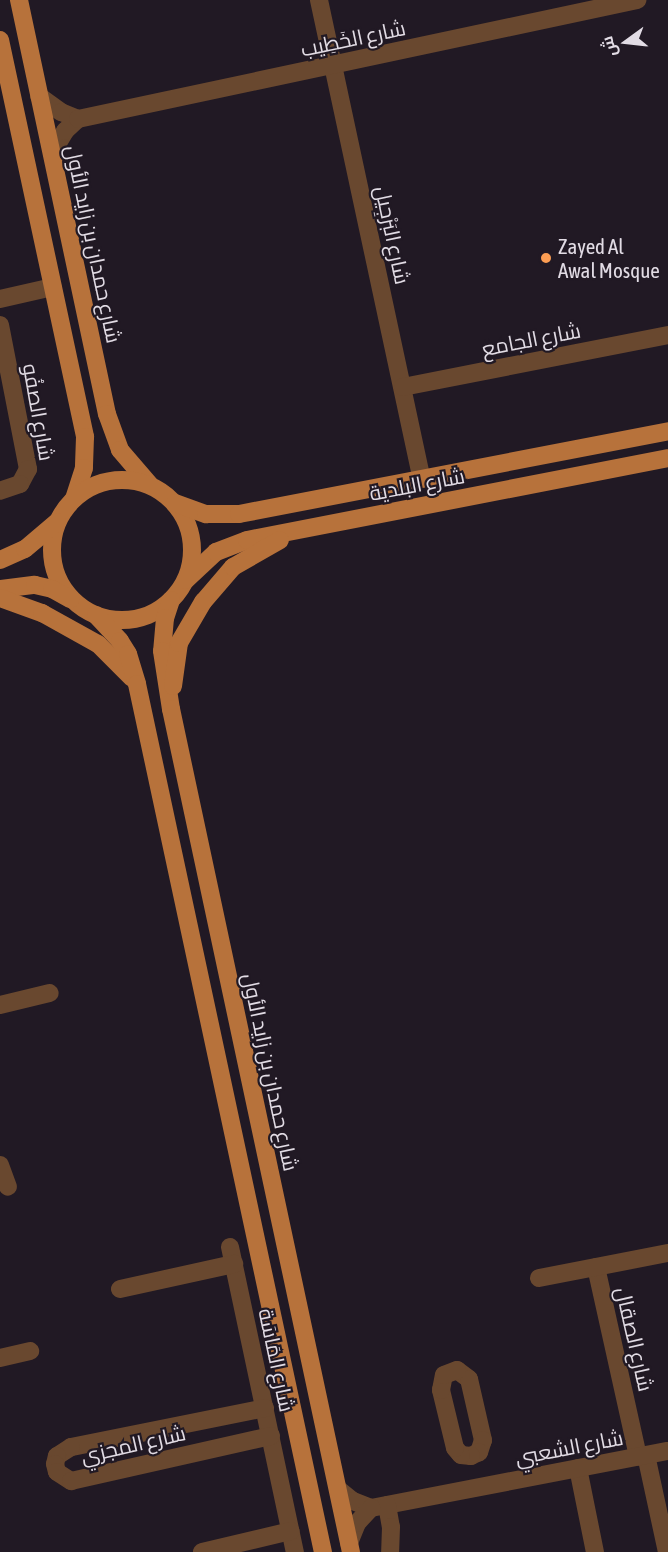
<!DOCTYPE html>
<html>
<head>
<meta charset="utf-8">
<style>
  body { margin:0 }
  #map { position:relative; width:668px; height:1552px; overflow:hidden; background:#211924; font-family:"Asap Condensed",Cairo,sans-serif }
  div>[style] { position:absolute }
  .minor>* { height:18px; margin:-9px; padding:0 9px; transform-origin:9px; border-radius:9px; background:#69482f }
  .major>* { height:18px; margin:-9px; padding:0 9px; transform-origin:9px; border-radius:9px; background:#b7723b }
  .major>.ring { margin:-9px; padding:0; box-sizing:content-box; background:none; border:18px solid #b7723b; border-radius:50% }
  .dots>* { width:16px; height:16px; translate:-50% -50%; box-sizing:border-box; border:3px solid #211924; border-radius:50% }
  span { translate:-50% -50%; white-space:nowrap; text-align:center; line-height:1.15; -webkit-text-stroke:4.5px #211924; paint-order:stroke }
  .street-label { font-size:21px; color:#e2dce5 }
  .poi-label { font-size:21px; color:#e2dce5 }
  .left { translate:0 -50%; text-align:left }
  .north { position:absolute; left:596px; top:12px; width:60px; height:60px; -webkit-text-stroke:4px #211924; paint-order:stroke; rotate:255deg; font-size:16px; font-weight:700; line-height:24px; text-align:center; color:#e2dce5 }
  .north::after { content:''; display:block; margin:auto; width:21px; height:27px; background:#e2dce5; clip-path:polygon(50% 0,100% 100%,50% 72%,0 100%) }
</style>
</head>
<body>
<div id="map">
  <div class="minor">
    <i style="left:319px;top:0;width:490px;rotate:77.9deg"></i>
    <i style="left:39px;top:96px;width:27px;rotate:36deg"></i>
    <i style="left:61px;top:112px;width:18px;rotate:22deg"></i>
    <i style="left:52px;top:153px;width:26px;rotate:-59deg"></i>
    <i style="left:65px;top:131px;width:18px;rotate:-43deg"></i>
    <i style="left:78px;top:119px;width:572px;rotate:-12.02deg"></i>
    <i style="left:0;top:299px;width:54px;rotate:-12.8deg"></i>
    <i style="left:0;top:325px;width:147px;rotate:79deg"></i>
    <i style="left:28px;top:469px;width:17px;rotate:118deg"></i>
    <i style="left:20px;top:484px;width:21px;rotate:161deg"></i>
    <i style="left:403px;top:387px;width:270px;rotate:-11.1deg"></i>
    <i style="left:0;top:1005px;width:51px;rotate:-13.5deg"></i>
    <i style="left:0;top:1165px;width:23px;rotate:70deg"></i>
    <i style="left:230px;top:1247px;width:312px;rotate:78deg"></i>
    <i style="left:596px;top:1267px;width:194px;rotate:77.5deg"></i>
    <i style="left:539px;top:1278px;width:131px;rotate:-11deg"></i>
    <i style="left:120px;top:1289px;width:117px;rotate:-12.4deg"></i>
    <i style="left:0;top:1358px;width:31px;rotate:-13deg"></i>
    <i style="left:457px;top:1370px;width:15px;rotate:37deg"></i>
    <i style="left:469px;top:1379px;width:63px;rotate:77.1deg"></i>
    <i style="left:483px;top:1440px;width:13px;rotate:108deg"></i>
    <i style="left:479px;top:1452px;width:9px;rotate:153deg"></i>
    <i style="left:471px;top:1456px;width:10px;rotate:-174deg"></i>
    <i style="left:461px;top:1455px;width:9px;rotate:-131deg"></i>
    <i style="left:455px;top:1448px;width:60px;rotate:-103.6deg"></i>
    <i style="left:441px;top:1390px;width:15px;rotate:-79deg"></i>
    <i style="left:444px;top:1375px;width:14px;rotate:-21deg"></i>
    <i style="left:265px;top:1408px;width:198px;rotate:168.6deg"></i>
    <i style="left:71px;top:1447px;width:17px;rotate:147deg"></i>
    <i style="left:57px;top:1456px;width:8px;rotate:104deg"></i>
    <i style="left:55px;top:1464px;width:8px;rotate:76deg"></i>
    <i style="left:57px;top:1472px;width:17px;rotate:33deg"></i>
    <i style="left:71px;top:1481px;width:205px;rotate:-12.7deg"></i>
    <i style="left:646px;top:1455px;width:99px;rotate:77.8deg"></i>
    <i style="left:578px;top:1468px;width:86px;rotate:78.6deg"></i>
    <i style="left:338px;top:1489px;width:19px;rotate:39deg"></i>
    <i style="left:353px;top:1501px;width:19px;rotate:21deg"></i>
    <i style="left:371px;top:1508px;width:302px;rotate:-10.9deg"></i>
    <i style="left:387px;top:1505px;width:22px;rotate:80deg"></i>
    <i style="left:391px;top:1527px;width:25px;rotate:92deg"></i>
    <i style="left:349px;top:1543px;width:22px;rotate:-68deg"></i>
    <i style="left:357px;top:1523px;width:21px;rotate:-47deg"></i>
    <i style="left:202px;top:1552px;width:91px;rotate:-13.3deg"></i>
  </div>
  <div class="major">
    <i style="left:19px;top:0;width:423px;rotate:78deg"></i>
    <i style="left:107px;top:414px;width:38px;rotate:70deg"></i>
    <i style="left:120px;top:450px;width:46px;rotate:49.4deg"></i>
    <i style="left:0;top:40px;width:406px;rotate:77.9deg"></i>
    <i style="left:85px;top:437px;width:31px;rotate:92deg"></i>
    <i style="left:84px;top:468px;width:32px;rotate:108deg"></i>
    <i class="ring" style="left:52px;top:480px;width:122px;height:122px"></i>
    <i style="left:175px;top:503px;width:33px;rotate:20deg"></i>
    <i style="left:206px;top:514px;width:33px"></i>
    <i style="left:239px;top:514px;width:437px;rotate:-10.9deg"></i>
    <i style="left:0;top:560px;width:27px;rotate:-24deg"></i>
    <i style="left:25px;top:549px;width:42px;rotate:-40.2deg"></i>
    <i style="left:186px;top:580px;width:41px;rotate:-43deg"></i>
    <i style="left:216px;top:552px;width:33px;rotate:-21deg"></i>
    <i style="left:247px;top:540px;width:429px;rotate:-11deg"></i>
    <i style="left:0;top:589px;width:35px;rotate:-7deg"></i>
    <i style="left:35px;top:585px;width:17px;rotate:13deg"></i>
    <i style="left:52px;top:589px;width:21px;rotate:29deg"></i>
    <i style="left:0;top:598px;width:45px;rotate:19.7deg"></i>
    <i style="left:42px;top:613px;width:64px;rotate:29deg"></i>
    <i style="left:98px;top:644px;width:48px;rotate:45deg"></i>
    <i style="left:171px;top:600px;width:19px;rotate:108deg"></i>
    <i style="left:165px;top:618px;width:33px;rotate:95deg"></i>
    <i style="left:162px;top:651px;width:59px;rotate:81.2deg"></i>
    <i style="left:171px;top:709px;width:862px;rotate:77.95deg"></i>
    <i style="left:96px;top:615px;width:35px;rotate:47deg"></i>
    <i style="left:120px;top:641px;width:15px;rotate:58deg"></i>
    <i style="left:128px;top:654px;width:31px;rotate:73deg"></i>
    <i style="left:137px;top:684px;width:888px;rotate:77.91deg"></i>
    <i style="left:173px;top:686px;width:43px;rotate:-82.1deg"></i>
    <i style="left:179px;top:643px;width:48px;rotate:-59.7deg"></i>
    <i style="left:203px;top:602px;width:46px;rotate:-49.4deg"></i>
    <i style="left:233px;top:567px;width:54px;rotate:-29.9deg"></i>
  </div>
  <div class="dots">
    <i style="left:546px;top:258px;background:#fc9d53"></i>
  </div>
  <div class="street-label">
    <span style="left:353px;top:38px;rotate:-12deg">شارع الخَطِيب</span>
    <span style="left:393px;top:235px;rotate:78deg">شارع البَرْجِيل</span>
    <span style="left:94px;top:244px;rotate:78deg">شارع حمدان بن زايد الأول</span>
    <span style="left:531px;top:339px;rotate:-11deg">شارع الجامع</span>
    <span style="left:39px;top:412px;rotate:80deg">شارع الصفُو</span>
    <span style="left:417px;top:484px;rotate:-11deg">شارع البلدية</span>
    <span style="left:271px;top:1072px;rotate:78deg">شارع حمدان بن زايد الأول</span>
    <span style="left:635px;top:1339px;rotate:77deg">شارع الصقال</span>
    <span style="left:277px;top:1360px;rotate:78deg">شارع المَاسَة</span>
    <span style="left:133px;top:1444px;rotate:-13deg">شارع المجزي</span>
    <span style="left:569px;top:1447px;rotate:-11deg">شارع الشعبي</span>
  </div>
  <div class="poi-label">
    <span class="left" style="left:558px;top:258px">Zayed Al<br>Awal Mosque</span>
  </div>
  <div class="north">ش</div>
</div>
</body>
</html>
